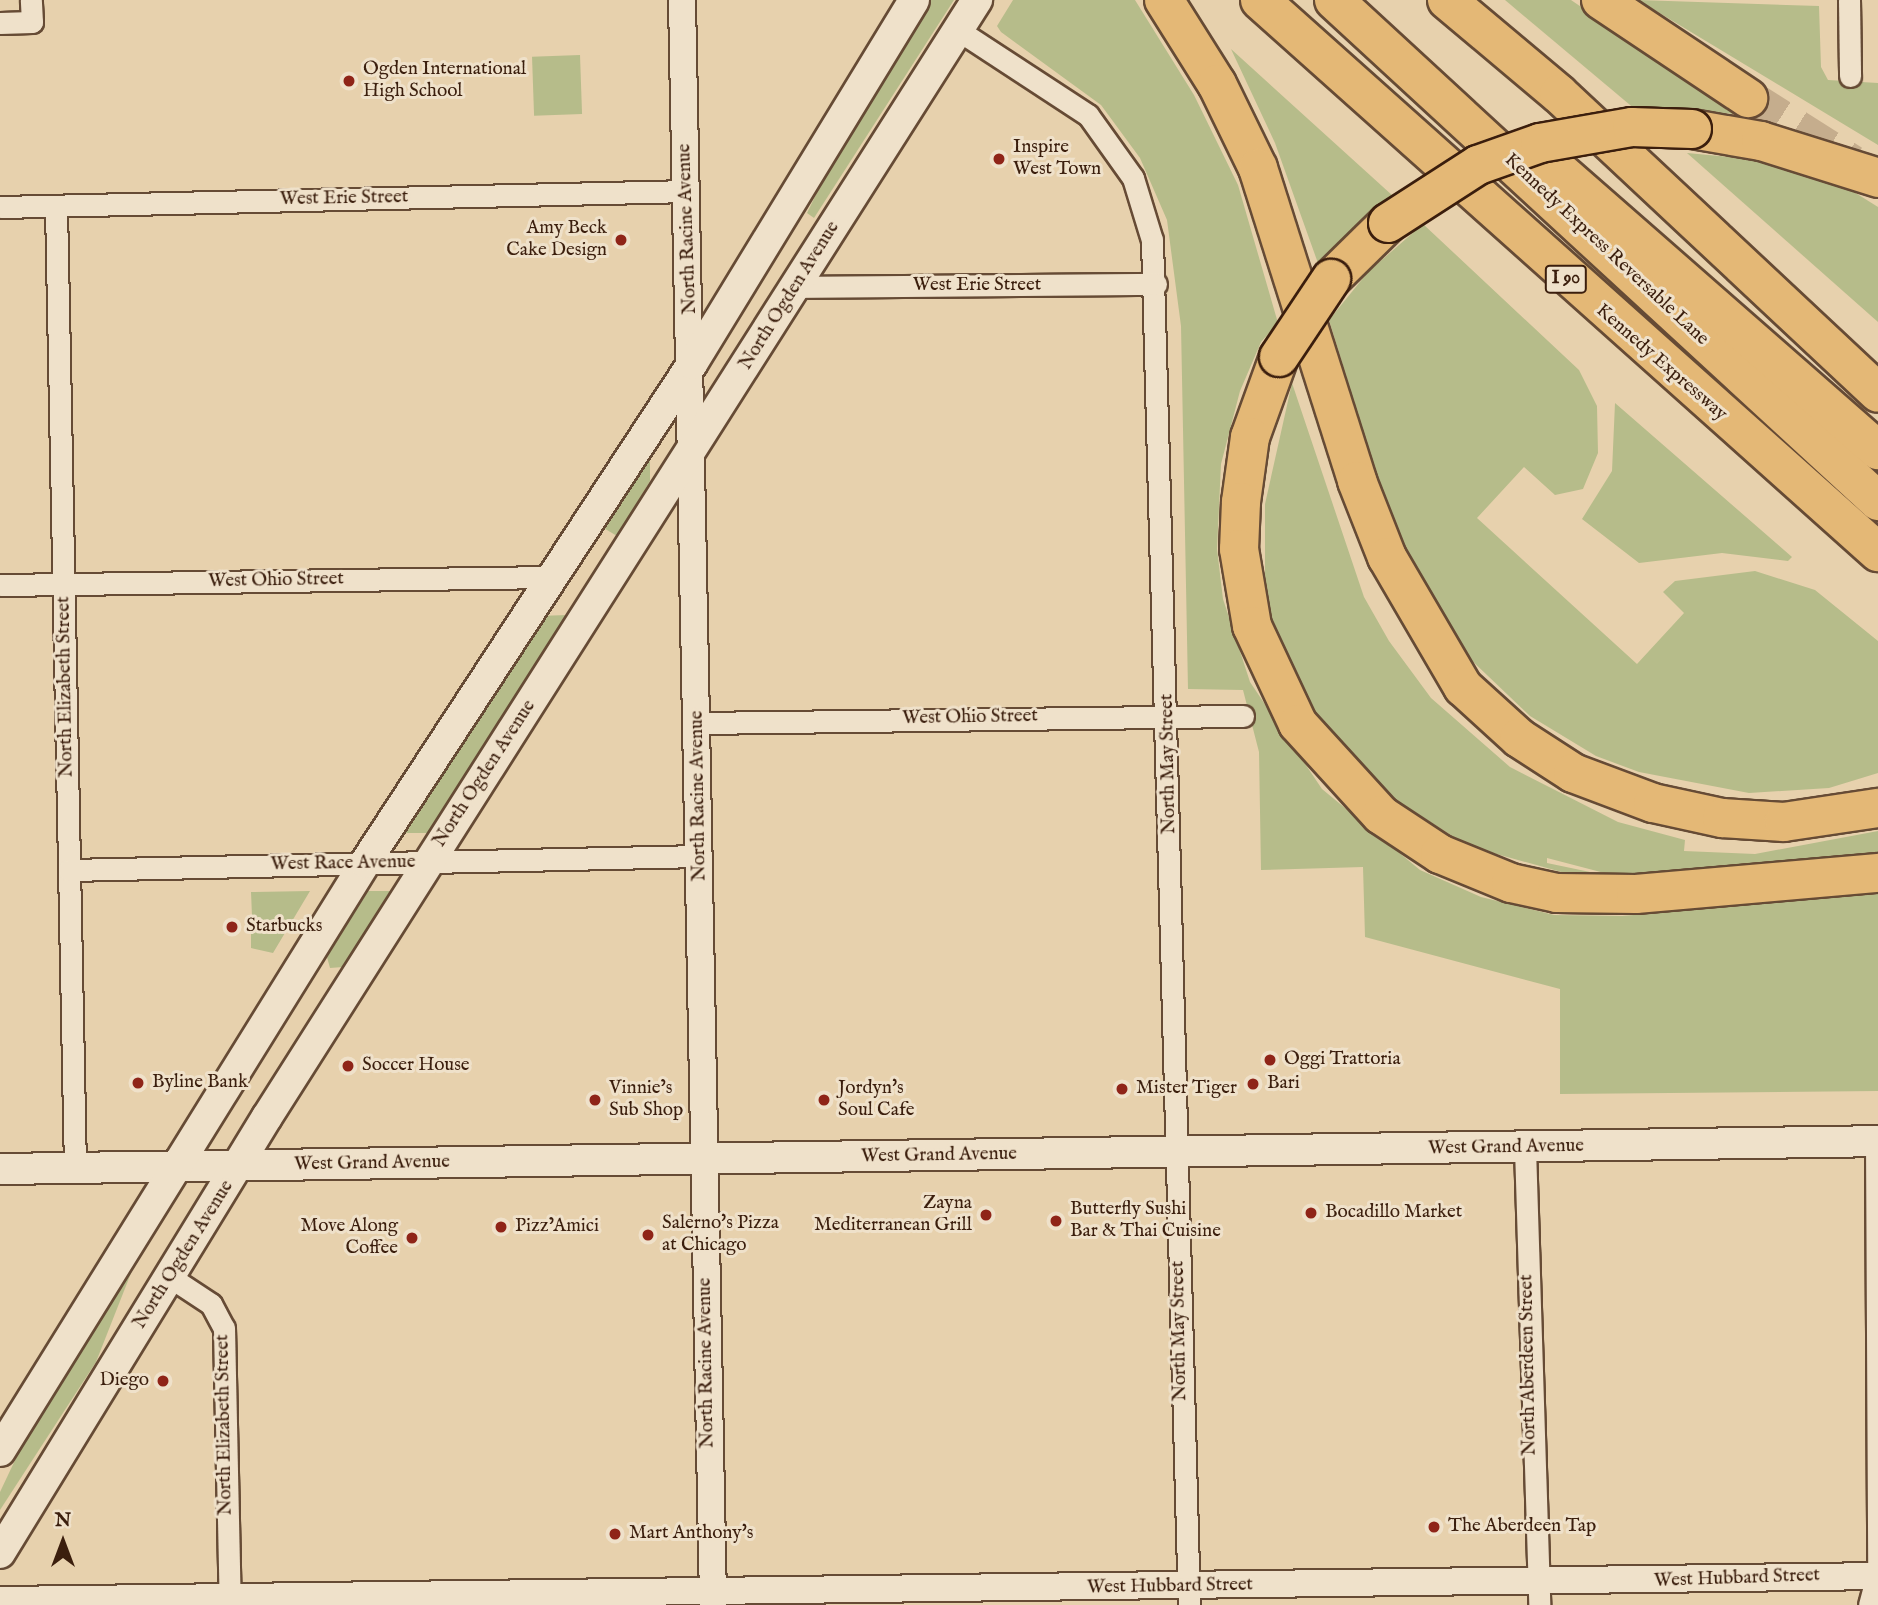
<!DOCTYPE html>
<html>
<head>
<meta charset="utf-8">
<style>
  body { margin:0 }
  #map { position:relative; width:1878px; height:1605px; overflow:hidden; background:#e7d1ad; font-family:"IM FELL English",serif }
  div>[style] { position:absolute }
  .green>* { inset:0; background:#b6bc8a; transform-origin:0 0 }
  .motorway-tunnel>* { height:38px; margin-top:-19px; transform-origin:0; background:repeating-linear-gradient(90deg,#c5ad8d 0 38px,transparent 0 57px) }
  .roads { filter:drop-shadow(2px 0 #664b35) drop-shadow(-2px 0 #664b35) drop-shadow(0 2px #664b35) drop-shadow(0 -2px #664b35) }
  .minor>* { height:21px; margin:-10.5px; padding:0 10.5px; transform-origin:10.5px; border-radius:10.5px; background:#efe1ca }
  .tertiary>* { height:26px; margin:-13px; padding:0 13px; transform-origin:13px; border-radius:13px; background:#efe1ca }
  .secondary>* { height:30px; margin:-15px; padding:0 15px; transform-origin:15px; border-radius:15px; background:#efe1ca }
  .motorway>* { height:38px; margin:-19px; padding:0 19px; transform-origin:19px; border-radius:19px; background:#e4b876 }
  .bridges { filter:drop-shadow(2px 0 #3b1e0d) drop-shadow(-2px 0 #3b1e0d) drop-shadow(0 2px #3b1e0d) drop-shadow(0 -2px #3b1e0d) }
  .motorway-bridge>* { height:38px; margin:-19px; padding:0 19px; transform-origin:19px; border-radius:19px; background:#e4b876 }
  .dots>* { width:19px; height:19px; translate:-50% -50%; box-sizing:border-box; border:4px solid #efe1ca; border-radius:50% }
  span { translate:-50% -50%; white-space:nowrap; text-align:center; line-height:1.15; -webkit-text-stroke:6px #efe1ca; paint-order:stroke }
  .shield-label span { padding:2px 5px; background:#efe1ca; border:2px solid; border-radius:5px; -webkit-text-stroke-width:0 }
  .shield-label { font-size:18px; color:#3b1e0d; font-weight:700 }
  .poi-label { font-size:19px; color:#3b1e0d }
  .left { translate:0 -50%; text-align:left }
  .right { translate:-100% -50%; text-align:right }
  .street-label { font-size:19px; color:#3b1e0d }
  .north { position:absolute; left:28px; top:1507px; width:70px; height:70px; -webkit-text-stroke:5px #efe1ca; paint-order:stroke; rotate:0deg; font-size:19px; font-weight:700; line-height:28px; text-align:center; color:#3b1e0d }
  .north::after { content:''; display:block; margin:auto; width:24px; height:32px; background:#3b1e0d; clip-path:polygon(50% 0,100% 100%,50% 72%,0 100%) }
</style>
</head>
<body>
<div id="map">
  <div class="green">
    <i style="clip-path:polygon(931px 0,954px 0,814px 218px,807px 213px,850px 125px)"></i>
    <i style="clip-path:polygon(1013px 0,1135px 0,1194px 95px,1238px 185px,1278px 323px,1261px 342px,1240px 391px,1221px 464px,1217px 549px,1223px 599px,1250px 682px,1322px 789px,1420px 870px,1481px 897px,1554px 915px,1622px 916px,1878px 894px,1878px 1091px,1560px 1094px,1560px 989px,1365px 937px,1363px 867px,1261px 870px,1259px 752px,1243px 690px,1188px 689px,1181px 326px,1167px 220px,1140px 158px,1101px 105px,1001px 32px,997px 26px)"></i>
    <i style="clip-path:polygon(1505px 0,1571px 0,1738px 114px,1636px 110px)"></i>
    <i style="clip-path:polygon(1638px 0,1819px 6px,1821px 67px,1828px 80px,1878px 83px,1878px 145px)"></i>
    <i style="clip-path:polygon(1231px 49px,1393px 196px,1319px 266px,1275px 143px)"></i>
    <i style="left:580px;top:55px;width:59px;height:48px;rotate:88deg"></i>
    <i style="clip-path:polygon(1687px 153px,1773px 161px,1830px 177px,1878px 207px,1878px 322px)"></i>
    <i style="clip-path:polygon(1423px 224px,1579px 370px,1597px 406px,1598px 453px,1583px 489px,1555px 495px,1524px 467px,1477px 518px,1637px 664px,1684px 613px,1663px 592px,1675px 581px,1755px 571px,1815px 590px,1878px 641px,1878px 773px,1829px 788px,1749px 793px,1639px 772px,1596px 756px,1530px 716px,1466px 655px,1420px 588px,1386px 506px,1329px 320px,1368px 272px)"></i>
    <i style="clip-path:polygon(1292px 383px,1364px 597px,1389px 641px,1431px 698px,1510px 767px,1618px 822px,1685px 840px,1684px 851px,1755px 854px,1878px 831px,1878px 855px,1616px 876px,1547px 858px,1547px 863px,1590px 872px,1565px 873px,1468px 846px,1379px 789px,1315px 718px,1276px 637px,1265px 592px,1265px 504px)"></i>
    <i style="clip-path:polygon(1615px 403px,1792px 557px,1788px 561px,1722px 553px,1639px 563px,1582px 519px,1612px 471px)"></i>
    <i style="clip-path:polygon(650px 445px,650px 481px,617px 536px,597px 524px)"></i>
    <i style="clip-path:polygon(567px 615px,430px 833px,404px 833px,539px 616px)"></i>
    <i style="clip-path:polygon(310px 891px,273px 953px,251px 948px,251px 933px,261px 924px,252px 916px,251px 892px)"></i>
    <i style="clip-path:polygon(368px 891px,390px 891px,343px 967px,330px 968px,327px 957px)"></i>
    <i style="clip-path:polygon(135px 1263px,96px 1362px,0 1510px,0 1492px,35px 1418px)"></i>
  </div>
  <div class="motorway-tunnel">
    <i style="left:1748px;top:98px;width:123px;rotate:32.4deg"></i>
  </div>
  <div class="roads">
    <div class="minor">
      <i style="left:1849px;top:0;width:76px;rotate:89.2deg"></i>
      <i style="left:0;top:23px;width:32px;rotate:-2deg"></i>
      <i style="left:32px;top:22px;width:22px;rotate:-93deg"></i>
      <i style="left:958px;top:30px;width:155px;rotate:33.2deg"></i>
      <i style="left:1088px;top:115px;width:77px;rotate:54.5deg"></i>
      <i style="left:1133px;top:178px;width:65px;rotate:73deg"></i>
      <i style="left:1152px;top:240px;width:1366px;rotate:88.45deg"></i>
      <i style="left:56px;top:206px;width:962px;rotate:88.87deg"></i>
      <i style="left:0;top:207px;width:687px;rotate:-1.33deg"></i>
      <i style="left:797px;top:287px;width:359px;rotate:-0.5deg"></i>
      <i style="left:0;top:585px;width:553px;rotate:-0.83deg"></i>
      <i style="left:698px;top:723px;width:545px;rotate:-0.74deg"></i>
      <i style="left:69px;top:870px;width:631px;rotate:-1.27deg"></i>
      <i style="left:1876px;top:1141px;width:438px;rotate:89.7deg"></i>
      <i style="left:1525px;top:1148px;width:457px;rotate:88.2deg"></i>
      <i style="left:170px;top:1277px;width:49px;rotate:33.4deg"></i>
      <i style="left:211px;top:1304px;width:27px;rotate:62deg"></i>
      <i style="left:224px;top:1328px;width:277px;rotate:88.8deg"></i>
      <i style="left:1869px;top:1605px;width:30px;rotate:-75deg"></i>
    </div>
    <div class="tertiary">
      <i style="left:682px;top:0;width:1605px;rotate:88.89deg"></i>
      <i style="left:0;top:1600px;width:1878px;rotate:-0.73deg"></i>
    </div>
    <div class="secondary">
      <i style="left:0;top:1169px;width:1878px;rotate:-0.85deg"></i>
      <i style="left:0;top:1451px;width:692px;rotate:-58.17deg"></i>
      <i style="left:365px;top:863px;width:597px;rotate:-56.76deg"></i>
      <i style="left:692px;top:364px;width:426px;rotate:-58.6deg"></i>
      <i style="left:0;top:1553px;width:511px;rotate:-58.52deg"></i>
      <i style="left:267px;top:1117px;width:1324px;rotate:-57.56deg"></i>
    </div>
    <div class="motorway">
      <i style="left:1164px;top:0;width:99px;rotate:57.8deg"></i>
      <i style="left:1217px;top:84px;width:93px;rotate:64deg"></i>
      <i style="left:1258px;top:168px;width:328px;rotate:72.4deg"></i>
      <i style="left:1357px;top:481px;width:82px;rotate:68.5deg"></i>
      <i style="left:1387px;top:557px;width:151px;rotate:59.7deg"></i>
      <i style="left:1463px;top:687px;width:76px;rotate:42.3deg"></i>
      <i style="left:1519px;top:738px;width:64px;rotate:32.9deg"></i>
      <i style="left:1573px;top:773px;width:85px;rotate:20.6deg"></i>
      <i style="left:1653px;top:803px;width:71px;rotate:12.3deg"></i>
      <i style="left:1722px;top:818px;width:62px;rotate:3.7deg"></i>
      <i style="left:1784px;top:822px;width:95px;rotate:-8.5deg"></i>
      <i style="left:1260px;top:0;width:829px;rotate:41.77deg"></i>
      <i style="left:1334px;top:0;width:740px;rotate:42.64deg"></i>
      <i style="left:1447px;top:0;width:146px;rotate:40deg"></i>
      <i style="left:1559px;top:94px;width:437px;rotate:43.1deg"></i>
      <i style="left:1601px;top:0;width:177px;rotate:33.7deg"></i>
      <i style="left:1692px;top:129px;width:70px;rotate:9.9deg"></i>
      <i style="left:1761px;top:141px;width:123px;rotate:17.5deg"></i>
      <i style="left:1550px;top:163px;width:436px;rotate:41.2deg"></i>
      <i style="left:1331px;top:279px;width:80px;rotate:-44.5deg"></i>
      <i style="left:1279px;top:357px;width:85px;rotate:109.9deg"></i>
      <i style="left:1250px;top:437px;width:66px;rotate:97.9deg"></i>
      <i style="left:1241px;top:502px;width:47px;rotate:92.4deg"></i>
      <i style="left:1239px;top:549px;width:78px;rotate:80.4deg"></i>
      <i style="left:1252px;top:626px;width:108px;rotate:64.9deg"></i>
      <i style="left:1298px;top:724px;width:123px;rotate:47.6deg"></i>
      <i style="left:1381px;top:815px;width:71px;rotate:33.5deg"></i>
      <i style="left:1440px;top:854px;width:77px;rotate:22.2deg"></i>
      <i style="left:1511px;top:883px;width:47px;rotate:12.3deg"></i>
      <i style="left:1557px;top:893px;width:79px;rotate:0.7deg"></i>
      <i style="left:1636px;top:894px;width:243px;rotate:-5deg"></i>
    </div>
  </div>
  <div class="bridges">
    <div class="motorway-bridge">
      <i style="left:1388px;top:223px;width:107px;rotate:-32.8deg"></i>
      <i style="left:1478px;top:165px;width:66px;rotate:-19.5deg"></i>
      <i style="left:1540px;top:143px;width:93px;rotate:-9.9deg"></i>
      <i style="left:1632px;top:127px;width:60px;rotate:1.9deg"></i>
      <i style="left:1279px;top:357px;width:94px;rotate:-56.3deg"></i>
    </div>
  </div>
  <div class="dots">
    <i style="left:349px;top:81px;background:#8f2418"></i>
    <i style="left:999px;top:159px;background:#8f2418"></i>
    <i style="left:621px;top:240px;background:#8f2418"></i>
    <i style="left:232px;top:927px;background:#8f2418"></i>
    <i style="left:1270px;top:1060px;background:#8f2418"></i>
    <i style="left:348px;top:1066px;background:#8f2418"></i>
    <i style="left:138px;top:1083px;background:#8f2418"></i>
    <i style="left:1253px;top:1084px;background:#8f2418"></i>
    <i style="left:1122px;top:1089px;background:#8f2418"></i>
    <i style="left:595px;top:1100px;background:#8f2418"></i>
    <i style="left:824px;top:1100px;background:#8f2418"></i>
    <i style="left:1311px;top:1213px;background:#8f2418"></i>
    <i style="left:986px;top:1215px;background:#8f2418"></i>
    <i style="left:1056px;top:1221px;background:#8f2418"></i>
    <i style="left:501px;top:1227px;background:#8f2418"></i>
    <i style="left:648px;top:1235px;background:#8f2418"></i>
    <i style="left:412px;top:1238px;background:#8f2418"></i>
    <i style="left:163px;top:1381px;background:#8f2418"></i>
    <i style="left:1434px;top:1527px;background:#8f2418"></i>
    <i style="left:615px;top:1534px;background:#8f2418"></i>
  </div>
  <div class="shield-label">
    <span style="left:1566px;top:279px">I 90</span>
  </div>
  <div class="poi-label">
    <span class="left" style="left:363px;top:81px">Ogden International<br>High School</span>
    <span class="left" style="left:1013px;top:159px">Inspire<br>West Town</span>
    <span class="right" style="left:607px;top:240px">Amy Beck<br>Cake Design</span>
    <span class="left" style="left:246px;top:927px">Starbucks</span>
    <span class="left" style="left:1284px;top:1060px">Oggi Trattoria</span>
    <span class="left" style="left:362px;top:1066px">Soccer House</span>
    <span class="left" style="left:152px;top:1083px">Byline Bank</span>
    <span class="left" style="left:1267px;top:1084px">Bari</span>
    <span class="left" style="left:609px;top:1100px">Vinnie’s<br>Sub Shop</span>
    <span class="left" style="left:838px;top:1100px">Jordyn's<br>Soul Cafe</span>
    <span class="left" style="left:1136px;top:1089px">Mister Tiger</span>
    <span class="right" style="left:972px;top:1215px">Zayna<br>Mediterranean Grill</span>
    <span class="left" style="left:1070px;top:1221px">Butterfly Sushi<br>Bar &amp; Thai Cuisine</span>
    <span class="left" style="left:1325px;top:1213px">Bocadillo Market</span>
    <span class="left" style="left:662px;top:1235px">Salerno's Pizza<br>at Chicago</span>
    <span class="right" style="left:398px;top:1238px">Move Along<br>Coffee</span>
    <span class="left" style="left:515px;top:1227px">Pizz’Amici</span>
    <span class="right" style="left:149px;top:1381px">Diego</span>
    <span class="left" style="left:1448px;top:1527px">The Aberdeen Tap</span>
    <span class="left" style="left:629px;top:1534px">Mart Anthony's</span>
  </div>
  <div class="street-label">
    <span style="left:344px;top:199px;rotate:-1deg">West Erie Street</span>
    <span style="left:688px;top:229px;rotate:-92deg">North Racine Avenue</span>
    <span style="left:1606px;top:250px;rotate:43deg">Kennedy Express Reversable Lane</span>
    <span style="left:977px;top:286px">West Erie Street</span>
    <span style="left:790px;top:296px;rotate:-58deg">North Ogden Avenue</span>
    <span style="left:1661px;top:363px;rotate:41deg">Kennedy Expressway</span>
    <span style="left:276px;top:581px;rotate:-1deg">West Ohio Street</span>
    <span style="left:66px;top:687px;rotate:-91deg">North Elizabeth Street</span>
    <span style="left:970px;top:718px;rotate:-1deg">West Ohio Street</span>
    <span style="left:1169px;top:764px;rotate:-91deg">North May Street</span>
    <span style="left:485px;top:774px;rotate:-57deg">North Ogden Avenue</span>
    <span style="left:699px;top:796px;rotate:-91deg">North Racine Avenue</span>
    <span style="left:343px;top:864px;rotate:-1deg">West Race Avenue</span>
    <span style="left:1506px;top:1148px;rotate:-1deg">West Grand Avenue</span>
    <span style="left:939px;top:1156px;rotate:-1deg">West Grand Avenue</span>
    <span style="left:372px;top:1164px;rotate:-1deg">West Grand Avenue</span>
    <span style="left:184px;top:1255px;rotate:-58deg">North Ogden Avenue</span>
    <span style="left:1180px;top:1331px;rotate:-91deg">North May Street</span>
    <span style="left:707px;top:1363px;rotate:-91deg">North Racine Avenue</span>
    <span style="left:1529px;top:1365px;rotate:-91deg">North Aberdeen Street</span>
    <span style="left:225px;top:1425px;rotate:-91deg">North Elizabeth Street</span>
    <span style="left:1737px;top:1579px;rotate:-2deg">West Hubbard Street</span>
    <span style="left:1170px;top:1587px;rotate:-1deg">West Hubbard Street</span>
  </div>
  <div class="north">N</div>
</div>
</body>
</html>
